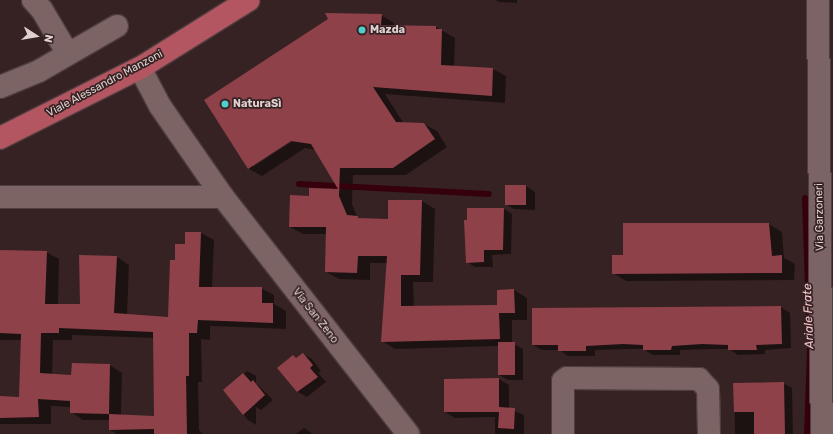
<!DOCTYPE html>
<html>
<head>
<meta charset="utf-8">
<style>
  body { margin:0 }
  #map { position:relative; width:833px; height:434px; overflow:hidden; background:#372223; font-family:Rubik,sans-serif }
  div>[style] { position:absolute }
  .shadow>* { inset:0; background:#0007 }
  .stream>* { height:6px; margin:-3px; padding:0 3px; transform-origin:3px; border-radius:3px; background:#35000b }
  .building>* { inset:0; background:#8e4149; transform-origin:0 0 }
  .roads { filter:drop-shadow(1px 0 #4f3e3f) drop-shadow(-1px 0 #4f3e3f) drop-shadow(0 1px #4f3e3f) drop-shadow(0 -1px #4f3e3f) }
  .minor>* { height:22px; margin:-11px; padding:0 11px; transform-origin:11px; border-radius:11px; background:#7c6364 }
  .major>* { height:22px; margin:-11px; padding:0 11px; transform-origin:11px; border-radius:11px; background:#b35662 }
  .dots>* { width:11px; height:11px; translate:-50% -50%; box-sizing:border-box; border:2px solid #372223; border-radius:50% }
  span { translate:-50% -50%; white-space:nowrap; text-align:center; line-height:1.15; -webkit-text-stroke:3.5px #372223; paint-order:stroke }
  .poi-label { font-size:11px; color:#dfd1d1; font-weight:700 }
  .left { translate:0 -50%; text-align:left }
  .street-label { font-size:11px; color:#dfd1d1 }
  .water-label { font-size:12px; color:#f8c9cb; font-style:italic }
  .north { position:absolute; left:16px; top:16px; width:40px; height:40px; -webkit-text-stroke:3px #372223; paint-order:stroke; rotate:102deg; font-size:11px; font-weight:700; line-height:16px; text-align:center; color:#dfd1d1 }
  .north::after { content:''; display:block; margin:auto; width:14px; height:18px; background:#dfd1d1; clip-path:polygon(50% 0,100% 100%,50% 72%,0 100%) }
</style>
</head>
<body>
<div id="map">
  <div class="shadow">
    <i style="clip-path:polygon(495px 0,517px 0,517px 3px,499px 2px)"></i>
    <i style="clip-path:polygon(evenodd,381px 15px,394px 23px,394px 26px,436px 27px,455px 38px,454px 67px,493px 69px,506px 76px,505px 103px,385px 94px,404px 124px,424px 124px,437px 131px,447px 147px,406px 175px,353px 175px,352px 204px,357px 217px,363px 219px,389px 220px,422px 201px,435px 209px,433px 282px,413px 282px,414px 307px,498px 306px,498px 291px,514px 290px,527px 298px,527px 320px,512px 320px,512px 343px,523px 349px,523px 380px,508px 380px,499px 375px,499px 346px,395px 349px,382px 341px,387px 263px,370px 263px,370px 280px,339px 279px,326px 272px,327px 234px,303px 234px,290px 227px,310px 197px,310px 189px,340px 190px,316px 150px,305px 148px,262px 176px,249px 169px,205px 101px,381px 15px,295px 138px,296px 139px,253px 167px,253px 165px,295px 138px)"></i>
    <i style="clip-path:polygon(526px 186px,535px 192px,535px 210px,514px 209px,505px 204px)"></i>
    <i style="clip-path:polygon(504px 209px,512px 214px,511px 254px,492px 255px,493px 267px,475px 267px,467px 262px,468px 221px)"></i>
    <i style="clip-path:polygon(769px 224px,782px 232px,784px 258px,795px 264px,794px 280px,626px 281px,613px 273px,624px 256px)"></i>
    <i style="clip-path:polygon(evenodd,201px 233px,214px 240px,212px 288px,261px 288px,274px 295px,274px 304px,286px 311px,286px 329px,210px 326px,210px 340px,201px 339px,202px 382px,198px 382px,199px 430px,203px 434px,117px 434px,110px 430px,110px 420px,83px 420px,71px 412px,71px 407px,51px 406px,51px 424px,0 424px,0 397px,20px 398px,22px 340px,0 340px,0 251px,46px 252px,59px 259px,58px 305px,81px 305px,117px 257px,129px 265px,127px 315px,169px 318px,176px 261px,186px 245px,201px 233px,72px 335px,154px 338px,155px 417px,121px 415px,122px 373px,110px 365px,72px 376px,52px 375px,53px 340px,72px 340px,72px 335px)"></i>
    <i style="clip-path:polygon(781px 307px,790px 313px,791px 348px,765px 350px,765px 354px,738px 355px,729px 349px,712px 349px,680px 350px,680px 355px,653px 355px,643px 349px,633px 349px,595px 350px,595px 356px,568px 356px,559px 350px,542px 350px,533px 345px,533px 309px)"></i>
    <i style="clip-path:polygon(303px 354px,312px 359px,321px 371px,318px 373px,326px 382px,307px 397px,298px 392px,279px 368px)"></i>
    <i style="clip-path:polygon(247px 371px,256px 376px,256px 383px,273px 400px,261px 410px,256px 407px,256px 425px,248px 420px,224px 390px)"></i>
    <i style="clip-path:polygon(499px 379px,509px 385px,509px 409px,524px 415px,524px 434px,495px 434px,495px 417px,455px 418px,445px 412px,445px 380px)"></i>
    <i style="clip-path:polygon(783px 383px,792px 388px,793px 434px,735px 434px,734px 384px)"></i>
    <i style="clip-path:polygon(304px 428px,310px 432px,312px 434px,296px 434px)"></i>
  </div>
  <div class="stream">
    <i style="left:299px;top:184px;width:190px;rotate:3deg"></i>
    <i style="left:805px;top:198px;width:152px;rotate:88.1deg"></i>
    <i style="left:810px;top:350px;width:84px;rotate:92deg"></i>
  </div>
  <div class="building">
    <i style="clip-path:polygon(325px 13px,382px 14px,381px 25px,436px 26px,436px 29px,442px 29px,441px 65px,493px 68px,492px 96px,373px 87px,396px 122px,424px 123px,435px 139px,393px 168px,340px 168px,339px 196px,347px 215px,358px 216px,358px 218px,388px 219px,388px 200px,422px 200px,420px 275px,401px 275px,401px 306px,497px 305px,497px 290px,514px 289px,515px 313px,499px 313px,500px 339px,381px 342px,387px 256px,358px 256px,357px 273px,325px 272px,326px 227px,289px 227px,290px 195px,309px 196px,309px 188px,338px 189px,311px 144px,291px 141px,248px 169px,204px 100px,328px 19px)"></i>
    <i style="left:505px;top:185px;width:21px;height:20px"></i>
    <i style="clip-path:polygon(467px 208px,504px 208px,503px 250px,484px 250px,484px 262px,466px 263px,464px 220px,467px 220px)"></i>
    <i style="clip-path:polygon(623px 223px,769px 223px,772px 256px,782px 255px,782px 273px,612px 274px,612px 255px,623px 255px)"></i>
    <i style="clip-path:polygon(185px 232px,201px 232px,199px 287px,262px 287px,262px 303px,273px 303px,273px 323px,198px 320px,197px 333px,189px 333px,189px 376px,186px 376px,187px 434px,154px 434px,154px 429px,109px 430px,109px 414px,154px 416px,153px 332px,59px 328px,59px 333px,41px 333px,40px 373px,71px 375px,72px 363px,110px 364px,109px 414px,70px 413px,70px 401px,38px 399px,39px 417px,0 418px,0 396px,19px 397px,21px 334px,0 333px,0 250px,47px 251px,45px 304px,80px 304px,79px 255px,117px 256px,114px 313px,168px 317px,170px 260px,175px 260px,175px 244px,185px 244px)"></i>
    <i style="clip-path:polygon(781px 306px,782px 344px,756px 345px,757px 350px,728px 350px,728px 345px,702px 344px,672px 346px,671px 350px,643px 350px,643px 345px,623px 344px,586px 346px,586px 351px,558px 351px,558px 345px,532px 345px,532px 308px)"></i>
    <i style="left:498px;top:342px;width:17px;height:33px"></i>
    <i style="clip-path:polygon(303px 353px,313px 365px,310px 368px,318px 377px,297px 392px,277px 368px,293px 355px,296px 358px)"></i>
    <i style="clip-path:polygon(243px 373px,251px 382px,253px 380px,265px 395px,243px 415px,223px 390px)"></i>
    <i style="clip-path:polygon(499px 378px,499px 407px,515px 408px,514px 429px,498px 428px,499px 412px,444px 412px,444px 379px)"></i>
    <i style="clip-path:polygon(784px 382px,785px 434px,754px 434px,754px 412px,734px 412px,733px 383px)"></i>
  </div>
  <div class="roads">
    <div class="minor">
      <i style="left:33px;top:0;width:13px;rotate:48deg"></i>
      <i style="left:42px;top:10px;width:51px;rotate:59.4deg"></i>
      <i style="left:818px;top:0;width:434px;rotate:89.5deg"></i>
      <i style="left:140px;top:68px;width:43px;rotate:62.2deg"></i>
      <i style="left:160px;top:106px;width:111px;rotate:55.3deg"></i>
      <i style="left:223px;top:197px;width:301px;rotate:52deg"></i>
      <i style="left:0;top:87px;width:42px;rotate:-22.3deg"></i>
      <i style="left:39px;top:71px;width:90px;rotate:-30deg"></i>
      <i style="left:0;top:197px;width:223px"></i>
      <i style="left:563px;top:434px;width:53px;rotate:-90deg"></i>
      <i style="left:563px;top:381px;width:5px;rotate:-37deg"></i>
      <i style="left:567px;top:378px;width:132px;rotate:0.4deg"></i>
      <i style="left:699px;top:379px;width:13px;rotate:48deg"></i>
      <i style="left:708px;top:389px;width:45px;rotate:88.7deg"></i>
    </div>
    <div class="major">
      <i style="left:0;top:138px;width:157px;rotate:-26.6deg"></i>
      <i style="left:140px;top:68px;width:128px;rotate:-32deg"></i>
    </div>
  </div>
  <div class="dots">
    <i style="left:362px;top:30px;background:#52cdcd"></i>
    <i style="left:225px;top:104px;background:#52cdcd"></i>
  </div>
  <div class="poi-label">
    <span class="left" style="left:370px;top:30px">Mazda</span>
    <span class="left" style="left:233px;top:104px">NaturaSì</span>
  </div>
  <div class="street-label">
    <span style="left:105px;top:84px;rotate:-28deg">Viale Alessandro Manzoni</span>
    <span style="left:820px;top:217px;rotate:-91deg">Via Garzoneri</span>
    <span style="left:315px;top:316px;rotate:52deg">Via San Zeno</span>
  </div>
  <div class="water-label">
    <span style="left:809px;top:316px;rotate:-92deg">Ariale Frate</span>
  </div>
  <div class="north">N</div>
</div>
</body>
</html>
